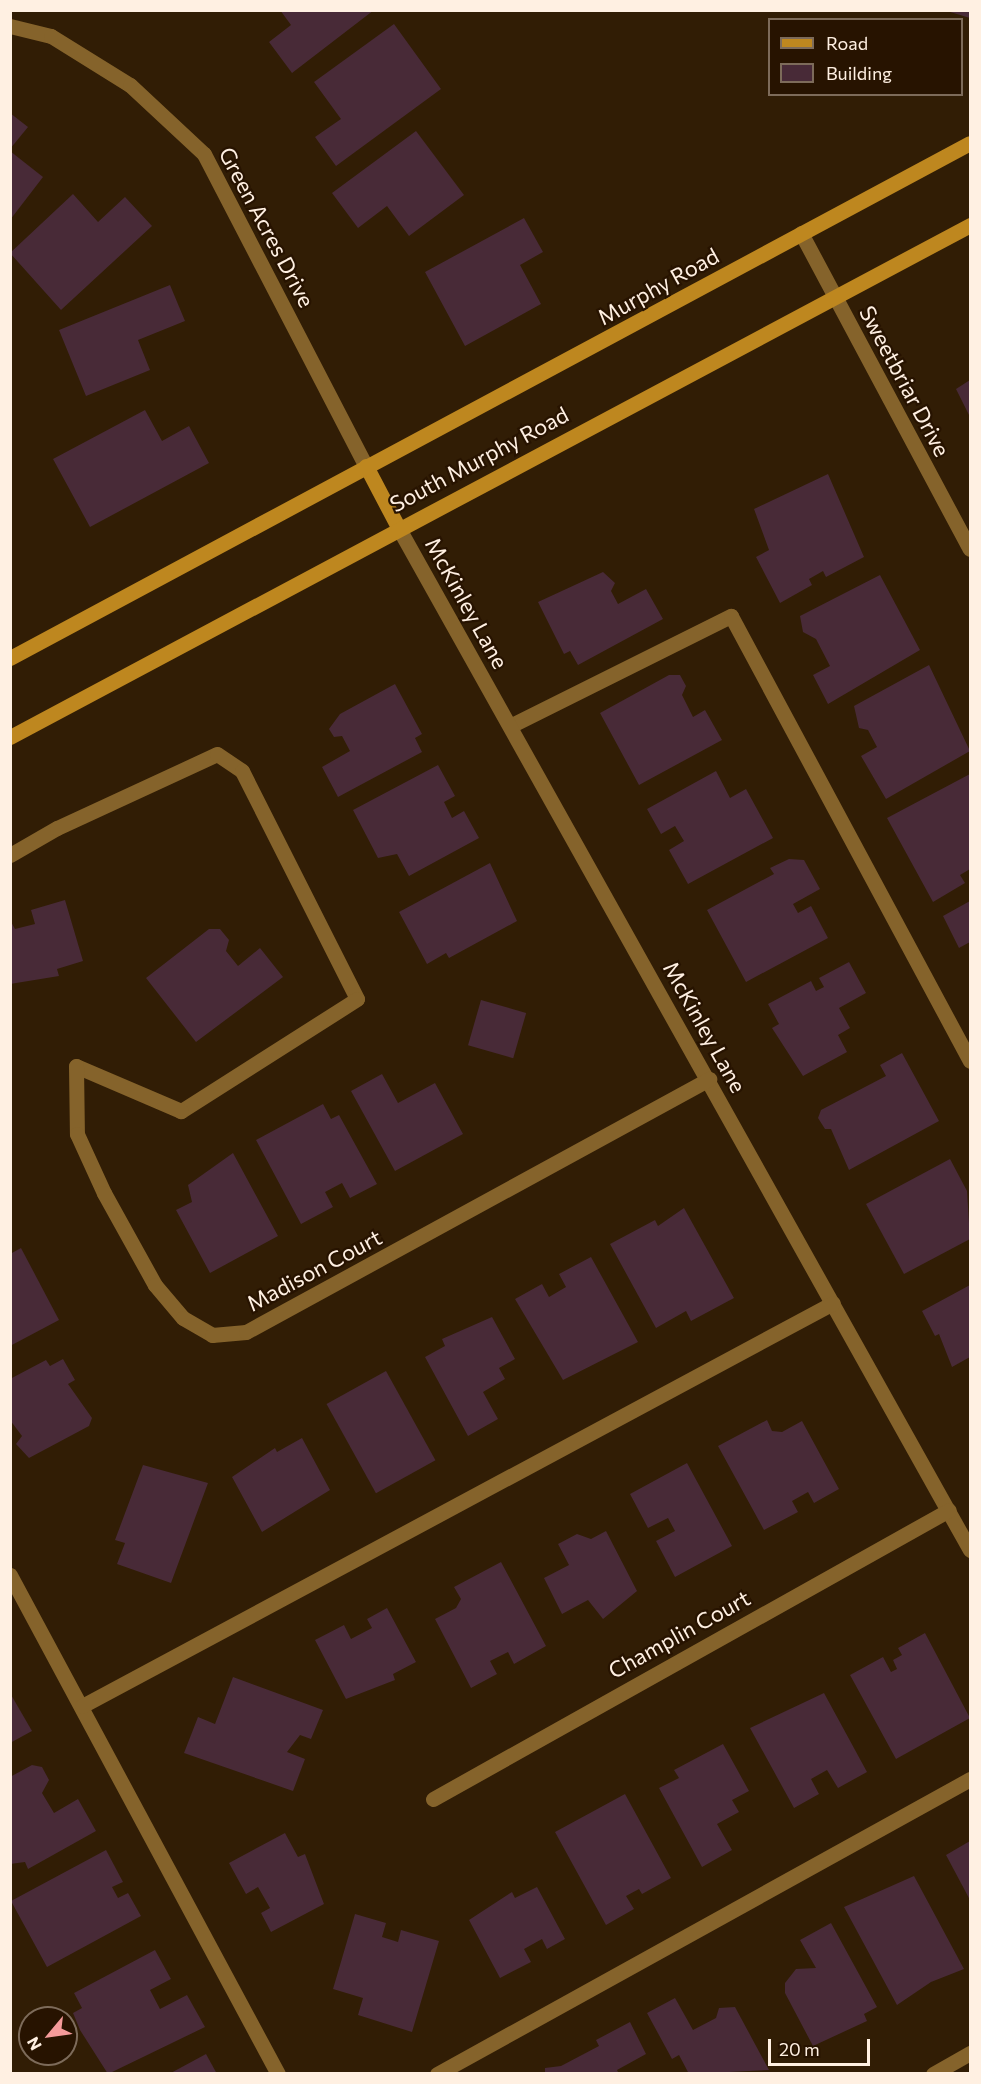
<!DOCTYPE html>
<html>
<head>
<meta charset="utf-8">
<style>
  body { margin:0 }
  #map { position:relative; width:981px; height:2084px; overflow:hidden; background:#311d05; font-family:Commissioner,sans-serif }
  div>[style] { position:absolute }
  .building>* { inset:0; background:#482a37; transform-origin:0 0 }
  .service>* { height:15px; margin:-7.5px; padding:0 7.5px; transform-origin:7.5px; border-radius:7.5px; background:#85632b }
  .minor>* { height:15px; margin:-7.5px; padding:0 7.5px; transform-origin:7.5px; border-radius:7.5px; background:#85632b }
  .secondary>* { height:15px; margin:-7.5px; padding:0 7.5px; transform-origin:7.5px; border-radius:7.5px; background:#be871f }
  span { translate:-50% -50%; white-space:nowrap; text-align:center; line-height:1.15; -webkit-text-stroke:4.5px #271300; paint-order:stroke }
  .street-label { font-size:22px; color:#fff0e2 }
  .frame { position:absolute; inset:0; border:12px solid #fff0e2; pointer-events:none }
  .legend { position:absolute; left:768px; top:18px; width:195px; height:78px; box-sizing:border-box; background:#271300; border:2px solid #7d6b5a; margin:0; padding:8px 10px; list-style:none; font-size:18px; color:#fff0e2 }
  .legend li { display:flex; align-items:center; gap:12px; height:30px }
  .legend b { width:30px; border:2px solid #7d6b5a }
  .north { position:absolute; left:18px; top:2006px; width:60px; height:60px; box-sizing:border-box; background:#271300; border:2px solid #7d6b5a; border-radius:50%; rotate:241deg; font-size:16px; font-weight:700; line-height:24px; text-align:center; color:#fff0e2 }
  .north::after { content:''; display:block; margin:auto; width:21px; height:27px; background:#f59b9a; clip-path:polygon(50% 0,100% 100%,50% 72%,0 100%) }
  .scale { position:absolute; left:768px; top:2039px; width:102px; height:27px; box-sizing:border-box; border:3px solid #fff0e2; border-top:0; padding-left:8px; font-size:18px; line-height:21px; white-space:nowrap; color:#fff0e2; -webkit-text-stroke:4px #271300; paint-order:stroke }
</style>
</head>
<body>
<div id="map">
  <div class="building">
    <i style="clip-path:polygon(280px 10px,374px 10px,292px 73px,269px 42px,291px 25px)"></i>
    <i style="clip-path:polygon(947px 10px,970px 10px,970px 18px,947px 11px)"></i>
    <i style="clip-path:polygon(394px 24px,441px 89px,336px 166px,315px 137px,341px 119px,314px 82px)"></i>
    <i style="clip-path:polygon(10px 113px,28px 127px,10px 149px)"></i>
    <i style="clip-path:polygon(416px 131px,464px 195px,409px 236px,387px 206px,358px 228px,332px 193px)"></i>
    <i style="clip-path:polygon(10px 151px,43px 177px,10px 220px)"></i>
    <i style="clip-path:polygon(73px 194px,98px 222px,125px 197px,152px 226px,61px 310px,10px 253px)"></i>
    <i style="clip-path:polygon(524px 218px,543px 252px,520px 265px,541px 304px,465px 346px,425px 272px)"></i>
    <i style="clip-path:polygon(170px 285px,185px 321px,138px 340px,150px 370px,86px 396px,59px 330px)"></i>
    <i style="clip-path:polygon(970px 380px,970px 417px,956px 389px)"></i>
    <i style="clip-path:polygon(145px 410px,162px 441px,189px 426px,209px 463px,90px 527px,53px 459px)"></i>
    <i style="clip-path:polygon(828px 474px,864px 557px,826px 577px,823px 571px,809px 579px,812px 585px,780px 603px,756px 557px,769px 550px,754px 509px)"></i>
    <i style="clip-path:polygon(603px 572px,615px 583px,611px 591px,618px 604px,646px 589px,663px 619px,578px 665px,570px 651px,564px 654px,538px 602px)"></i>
    <i style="clip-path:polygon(880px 575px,920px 650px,828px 704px,813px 675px,830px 666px,816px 639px,803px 632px,800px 616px)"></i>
    <i style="clip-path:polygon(929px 665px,970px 751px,886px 799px,861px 756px,877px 747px,868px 730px,859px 728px,854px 706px)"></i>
    <i style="clip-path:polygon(669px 675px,680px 675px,686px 686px,682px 695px,693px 717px,705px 710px,722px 740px,639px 785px,600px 713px)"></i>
    <i style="clip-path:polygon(395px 684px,422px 734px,415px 738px,422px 752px,338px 797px,322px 767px,350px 751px,342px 736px,334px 737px,329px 729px,340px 714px)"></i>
    <i style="clip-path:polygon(438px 765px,455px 796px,444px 802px,452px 818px,464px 811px,479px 838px,409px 876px,397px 854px,378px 858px,353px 810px)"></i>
    <i style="clip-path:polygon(716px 771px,730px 798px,746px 789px,773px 838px,688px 884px,669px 850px,684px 841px,675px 826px,661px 834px,647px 809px)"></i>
    <i style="clip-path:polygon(970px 774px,970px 869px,960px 875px,965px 883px,933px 902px,887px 818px)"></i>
    <i style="clip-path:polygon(789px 859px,804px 860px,820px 889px,793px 904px,798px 913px,811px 906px,828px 938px,746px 982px,707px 910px,774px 874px,770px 868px)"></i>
    <i style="clip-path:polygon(490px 863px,517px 921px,449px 958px,446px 953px,427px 964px,399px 912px)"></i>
    <i style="clip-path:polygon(65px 900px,83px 961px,57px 969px,59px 976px,10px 984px,10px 920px,15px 929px,35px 924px,31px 910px)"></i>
    <i style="clip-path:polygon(970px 901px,970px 942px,959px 948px,943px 916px)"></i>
    <i style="clip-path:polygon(209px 929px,220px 929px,229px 940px,226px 951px,238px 966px,260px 948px,283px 977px,196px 1042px,146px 978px)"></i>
    <i style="clip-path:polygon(849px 962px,866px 993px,839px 1008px,850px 1028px,838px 1035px,847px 1052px,803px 1076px,772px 1028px,779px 1024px,768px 1004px,811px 981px,816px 991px,824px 987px,819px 978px)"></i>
    <i style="left:481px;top:1000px;width:47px;height:47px;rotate:16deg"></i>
    <i style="clip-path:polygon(902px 1053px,939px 1121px,849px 1170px,831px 1129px,825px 1129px,818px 1118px,821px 1110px,886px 1076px,880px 1065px)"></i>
    <i style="clip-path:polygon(382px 1074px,398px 1103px,435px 1083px,463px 1134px,395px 1171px,351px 1091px)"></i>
    <i style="clip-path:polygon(323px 1104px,331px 1119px,339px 1115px,377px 1184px,350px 1198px,342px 1183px,325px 1192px,333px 1207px,301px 1224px,256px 1140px)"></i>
    <i style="clip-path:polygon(233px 1153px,278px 1236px,210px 1273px,176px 1210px,192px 1202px,188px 1185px)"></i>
    <i style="clip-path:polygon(950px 1159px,967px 1191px,970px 1239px,904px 1274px,866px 1204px)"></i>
    <i style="clip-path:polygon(684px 1208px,734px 1298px,691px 1321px,686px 1311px,656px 1328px,610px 1244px,655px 1220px,658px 1226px)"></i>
    <i style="clip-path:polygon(21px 1248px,59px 1320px,10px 1346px,10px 1254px)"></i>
    <i style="clip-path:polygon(591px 1257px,638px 1342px,563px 1380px,515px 1299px,542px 1284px,549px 1297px,566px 1287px,559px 1274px)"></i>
    <i style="clip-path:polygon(970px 1285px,970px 1357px,952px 1367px,939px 1334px,935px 1336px,922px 1311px)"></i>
    <i style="clip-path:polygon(492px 1317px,515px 1359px,499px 1368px,505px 1379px,483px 1392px,498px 1419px,468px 1436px,425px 1357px,445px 1346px,442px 1339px)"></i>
    <i style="clip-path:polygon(63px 1359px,75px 1380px,68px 1384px,92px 1418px,89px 1426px,29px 1458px,16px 1444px,22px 1436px,10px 1420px,10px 1379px,46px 1360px,50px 1366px)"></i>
    <i style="left:386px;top:1371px;width:102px;height:68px;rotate:61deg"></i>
    <i style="clip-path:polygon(767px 1420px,772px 1431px,782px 1432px,802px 1421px,839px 1489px,814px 1503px,808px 1492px,792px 1501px,798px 1512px,764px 1530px,718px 1446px)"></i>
    <i style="clip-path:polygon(302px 1438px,330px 1490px,262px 1532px,232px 1477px,275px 1448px,277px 1452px)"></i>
    <i style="clip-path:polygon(687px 1463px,732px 1546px,675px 1577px,656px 1541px,675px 1531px,668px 1518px,648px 1528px,630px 1494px)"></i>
    <i style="clip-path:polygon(143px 1465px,208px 1483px,171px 1583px,117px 1564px,125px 1543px,115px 1540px)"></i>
    <i style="clip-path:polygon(606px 1531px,637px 1591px,603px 1619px,588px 1600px,562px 1614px,544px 1578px,569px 1565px,558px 1544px,577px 1534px,591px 1539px)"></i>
    <i style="clip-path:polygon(501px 1562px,546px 1646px,514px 1664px,508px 1652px,490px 1661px,497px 1674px,471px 1688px,435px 1619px,456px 1608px,461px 1599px,454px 1587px)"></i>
    <i style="clip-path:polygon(387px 1608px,416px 1662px,393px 1674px,395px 1680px,346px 1699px,315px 1640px,344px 1625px,351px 1639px,372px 1628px,367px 1619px)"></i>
    <i style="clip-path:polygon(925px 1633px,970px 1718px,896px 1759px,850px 1675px,883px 1657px,891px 1672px,897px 1669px,893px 1660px,902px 1655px,898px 1648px)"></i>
    <i style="clip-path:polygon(233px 1677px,323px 1710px,311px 1739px,300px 1735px,287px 1752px,305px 1759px,293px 1791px,184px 1753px,198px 1717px,215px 1724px)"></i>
    <i style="clip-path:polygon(10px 1693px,32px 1731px,10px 1743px)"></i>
    <i style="clip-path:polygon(824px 1693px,867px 1772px,838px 1788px,827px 1770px,811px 1779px,819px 1794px,794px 1808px,750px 1728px)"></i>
    <i style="clip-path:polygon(723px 1744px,749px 1791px,732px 1800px,739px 1812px,717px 1824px,732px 1850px,702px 1867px,659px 1788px,679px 1778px,674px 1770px)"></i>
    <i style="clip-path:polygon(32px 1765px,42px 1767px,49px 1780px,42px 1793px,54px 1813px,78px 1799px,96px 1831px,28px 1869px,25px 1862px,10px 1864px,10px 1777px)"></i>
    <i style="clip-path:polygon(625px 1794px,671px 1878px,642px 1894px,639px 1889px,626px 1896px,634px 1909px,606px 1925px,555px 1832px)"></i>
    <i style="clip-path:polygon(285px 1833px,298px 1857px,305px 1854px,324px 1904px,271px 1932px,261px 1913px,270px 1908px,258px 1887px,246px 1894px,229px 1863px)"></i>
    <i style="clip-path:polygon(970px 1841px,970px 1900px,946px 1855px)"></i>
    <i style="clip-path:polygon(106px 1850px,123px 1882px,112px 1887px,118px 1898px,128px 1893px,141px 1916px,47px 1967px,11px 1901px)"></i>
    <i style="clip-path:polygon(914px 1876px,964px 1969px,931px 1982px,897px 2005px,844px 1907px)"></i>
    <i style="clip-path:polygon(537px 1887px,565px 1939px,547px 1949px,542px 1939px,524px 1949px,531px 1962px,500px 1978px,469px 1920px,512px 1892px,515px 1898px)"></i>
    <i style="clip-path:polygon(355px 1914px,386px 1923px,382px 1937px,398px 1942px,401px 1930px,439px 1941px,412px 2032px,358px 2015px,363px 1998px,333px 1989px)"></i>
    <i style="clip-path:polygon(831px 1923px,877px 2007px,864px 2014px,867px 2021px,813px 2046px,785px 1993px,785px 1983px,796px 1969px,816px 1968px,800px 1940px)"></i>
    <i style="clip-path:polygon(155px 1950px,171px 1979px,150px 1990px,160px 2009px,187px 1995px,205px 2027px,108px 2074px,80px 2030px,73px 2013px,82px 2008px,74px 1993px)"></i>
    <i style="clip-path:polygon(675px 1998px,693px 2030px,716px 2018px,719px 2008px,735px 2007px,769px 2070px,689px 2074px,679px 2055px,672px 2059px,647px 2013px)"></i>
    <i style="clip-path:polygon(630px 2022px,646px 2054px,617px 2070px,619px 2074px,545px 2074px,545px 2068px,561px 2066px,599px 2046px,596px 2040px)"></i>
    <i style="clip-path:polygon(206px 2054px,217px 2074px,169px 2074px)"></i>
  </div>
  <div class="service">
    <i style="left:510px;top:726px;width:247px;rotate:-26.5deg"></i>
    <i style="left:731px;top:616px;width:505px;rotate:61.76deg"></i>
  </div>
  <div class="minor">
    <i style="left:10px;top:26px;width:42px;rotate:13.7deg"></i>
    <i style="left:51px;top:36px;width:93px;rotate:31.8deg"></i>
    <i style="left:130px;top:85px;width:101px;rotate:43deg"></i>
    <i style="left:204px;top:154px;width:352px;rotate:62.6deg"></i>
    <i style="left:801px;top:233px;width:358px;rotate:61.9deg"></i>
    <i style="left:398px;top:527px;width:1172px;rotate:60.79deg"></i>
    <i style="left:10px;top:855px;width:54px;rotate:-29.9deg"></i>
    <i style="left:57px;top:828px;width:176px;rotate:-24.8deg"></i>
    <i style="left:217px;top:754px;width:30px;rotate:34deg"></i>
    <i style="left:242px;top:771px;width:255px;rotate:63.2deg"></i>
    <i style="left:357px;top:999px;width:209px;rotate:147.5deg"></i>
    <i style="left:181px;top:1111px;width:114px;rotate:-156.8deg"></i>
    <i style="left:76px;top:1066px;width:68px;rotate:89.2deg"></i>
    <i style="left:77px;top:1134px;width:65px;rotate:65.4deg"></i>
    <i style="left:104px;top:1193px;width:105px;rotate:61deg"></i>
    <i style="left:155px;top:1285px;width:43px;rotate:49.7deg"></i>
    <i style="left:183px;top:1318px;width:34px;rotate:30deg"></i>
    <i style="left:212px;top:1335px;width:34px;rotate:-5deg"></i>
    <i style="left:246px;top:1332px;width:528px;rotate:-28.65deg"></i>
    <i style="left:10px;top:1575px;width:566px;rotate:61.76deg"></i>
    <i style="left:82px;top:1706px;width:852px;rotate:-28.22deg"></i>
    <i style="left:433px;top:1799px;width:591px;rotate:-29.25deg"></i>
    <i style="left:437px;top:2074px;width:609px;rotate:-28.96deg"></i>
    <i style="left:933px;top:2074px;width:43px;rotate:-29.6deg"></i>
  </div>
  <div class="secondary">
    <i style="left:366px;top:466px;width:69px;rotate:62.3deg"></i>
    <i style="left:10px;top:658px;width:1089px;rotate:-28.21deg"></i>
    <i style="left:10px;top:737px;width:1088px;rotate:-28.07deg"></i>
  </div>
  <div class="street-label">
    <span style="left:267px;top:227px;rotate:62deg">Green Acres Drive</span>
    <span style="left:658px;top:286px;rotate:-29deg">Murphy Road</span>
    <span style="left:905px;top:381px;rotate:62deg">Sweetbriar Drive</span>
    <span style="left:479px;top:459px;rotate:-28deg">South Murphy Road</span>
    <span style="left:467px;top:603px;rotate:61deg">McKinley Lane</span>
    <span style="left:705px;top:1027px;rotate:61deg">McKinley Lane</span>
    <span style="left:314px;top:1270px;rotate:-28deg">Madison Court</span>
    <span style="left:679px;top:1634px;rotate:-29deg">Champlin Court</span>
  </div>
  <div class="frame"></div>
  <ul class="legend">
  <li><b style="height:8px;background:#be871f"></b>Road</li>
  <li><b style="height:16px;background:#482a37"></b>Building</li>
  </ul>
  <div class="north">N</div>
  <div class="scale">20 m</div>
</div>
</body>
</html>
